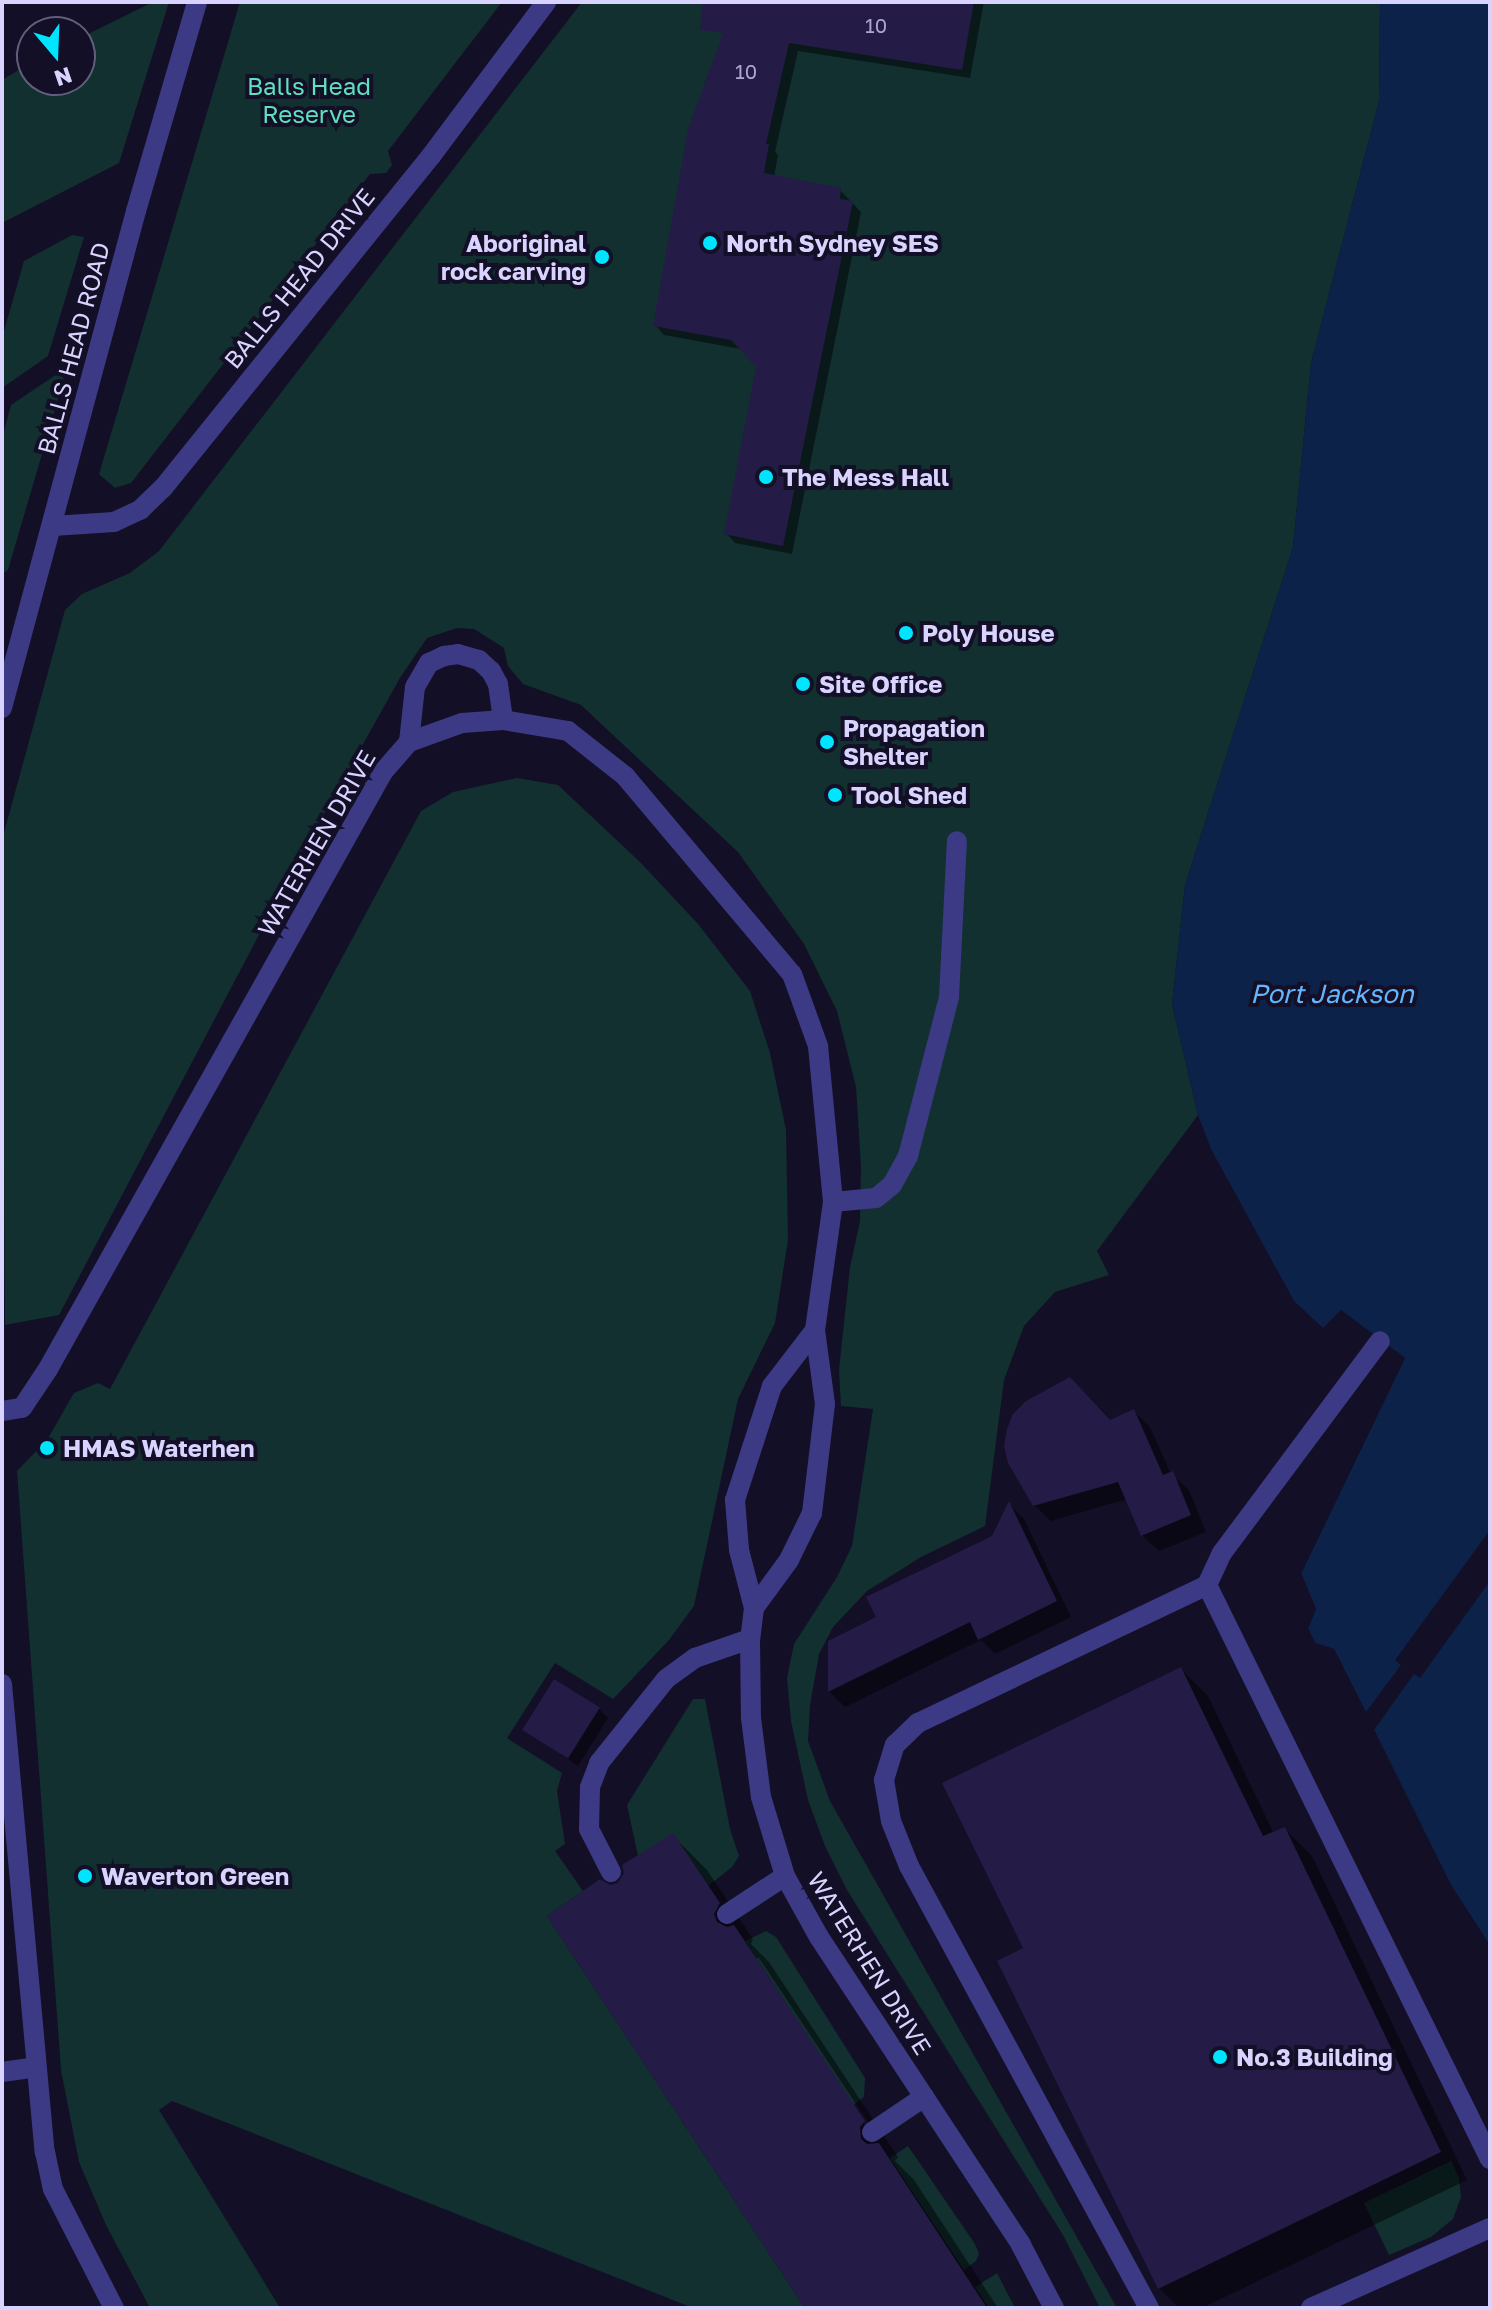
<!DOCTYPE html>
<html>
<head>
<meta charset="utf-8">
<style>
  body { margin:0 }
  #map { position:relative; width:1492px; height:2310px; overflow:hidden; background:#130f26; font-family:"Golos Text",sans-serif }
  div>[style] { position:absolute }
  .green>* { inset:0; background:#12302f }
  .water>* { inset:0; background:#0c2248 }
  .pier>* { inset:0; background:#130f26 }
  .shadow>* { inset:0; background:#0007 }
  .building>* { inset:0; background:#241b47; transform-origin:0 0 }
  .lane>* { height:20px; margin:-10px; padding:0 10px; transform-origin:10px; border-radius:10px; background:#3d3a85 }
  .street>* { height:20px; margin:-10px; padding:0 10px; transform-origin:10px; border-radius:10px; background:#3d3a85 }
  .dots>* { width:22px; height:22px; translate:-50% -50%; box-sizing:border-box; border:4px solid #130f26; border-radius:50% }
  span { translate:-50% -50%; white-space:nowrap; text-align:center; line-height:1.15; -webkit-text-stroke:8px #130f26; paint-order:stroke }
  .number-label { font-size:20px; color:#aca6d1 }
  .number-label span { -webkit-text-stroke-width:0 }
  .park-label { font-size:24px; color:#5fe0c0 }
  .poi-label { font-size:24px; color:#d9d4ff; font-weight:700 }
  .right { translate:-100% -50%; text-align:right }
  .left { translate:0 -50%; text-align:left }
  .street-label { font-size:24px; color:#d9d4ff }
  .water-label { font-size:26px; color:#62b6ff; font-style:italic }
  .frame { position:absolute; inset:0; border:4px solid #d9d4ff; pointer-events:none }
  .north { position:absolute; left:16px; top:16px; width:80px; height:80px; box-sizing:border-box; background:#130f26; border:2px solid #625e7d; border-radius:50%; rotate:161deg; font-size:22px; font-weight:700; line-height:32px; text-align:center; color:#d9d4ff }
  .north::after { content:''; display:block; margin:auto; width:28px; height:36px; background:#00e5ff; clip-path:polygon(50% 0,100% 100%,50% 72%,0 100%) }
</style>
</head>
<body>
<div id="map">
  <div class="green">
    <i style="clip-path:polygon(153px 2px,169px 2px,119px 163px,2px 223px,2px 80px,32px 62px,32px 80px,80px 80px,80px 38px)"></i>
    <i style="clip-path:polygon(240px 2px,502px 2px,388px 151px,392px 165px,386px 173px,370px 174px,131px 483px,115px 488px,99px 474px)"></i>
    <i style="clip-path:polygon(582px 2px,1380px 2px,1379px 101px,1311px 363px,1293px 547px,1185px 885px,1172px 1004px,1198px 1115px,1097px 1251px,1109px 1275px,1055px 1292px,1024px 1326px,1004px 1380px,985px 1526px,921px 1557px,867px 1591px,833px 1627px,819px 1654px,810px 1705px,808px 1741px,830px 1801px,1117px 2308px,1100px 2308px,1063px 2235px,847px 1890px,825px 1846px,808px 1800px,791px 1721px,787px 1678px,794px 1644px,837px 1577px,852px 1546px,873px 1409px,841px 1406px,839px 1370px,850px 1267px,860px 1221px,861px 1167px,856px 1087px,837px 1011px,804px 944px,738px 852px,581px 705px,523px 684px,508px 666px,504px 648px,474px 629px,457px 628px,427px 638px,400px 678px,301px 855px,59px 1315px,5px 1325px,2px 840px,65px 610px,82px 594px,130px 573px,159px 551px)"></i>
    <i style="clip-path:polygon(72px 235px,84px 237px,48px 356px,2px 388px,2px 338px,24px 261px)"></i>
    <i style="clip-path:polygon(60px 372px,64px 379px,8px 570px,2px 574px,2px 438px,11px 405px)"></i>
    <i style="clip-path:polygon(517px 778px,558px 785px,641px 863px,698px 924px,750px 991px,770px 1053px,786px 1130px,788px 1240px,775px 1323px,738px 1399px,694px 1606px,669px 1640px,613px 1699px,555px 1663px,507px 1738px,562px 1773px,557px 1791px,565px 1844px,555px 1851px,583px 1891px,547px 1916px,805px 2308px,693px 2308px,172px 2101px,159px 2110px,280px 2308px,150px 2308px,106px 2225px,79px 2162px,61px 2070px,17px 1471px,47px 1440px,74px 1393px,98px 1383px,110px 1389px,421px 811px,453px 792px)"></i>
    <i style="clip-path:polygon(693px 1699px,705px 1699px,730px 1829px,739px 1856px,732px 1867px,708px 1886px,638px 1856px,627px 1805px)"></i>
    <i style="clip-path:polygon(766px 1931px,776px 1937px,865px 2078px,864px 2097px,853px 2105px,745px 1941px)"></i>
    <i style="clip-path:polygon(908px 2146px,975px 2244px,979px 2254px,976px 2261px,964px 2270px,890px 2158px)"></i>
    <i style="clip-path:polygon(1451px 2161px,1459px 2178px,1461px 2197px,1453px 2219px,1431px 2237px,1389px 2255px,1364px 2203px)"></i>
    <i style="clip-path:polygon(997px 2273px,1015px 2308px,989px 2308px,975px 2287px)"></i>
  </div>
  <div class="water">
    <i style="clip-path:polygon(1380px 2px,1490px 2px,1490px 1945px,1451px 1885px,1334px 1649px,1315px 1643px,1308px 1628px,1316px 1609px,1301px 1574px,1405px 1358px,1341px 1310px,1323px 1328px,1294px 1301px,1211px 1149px,1198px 1115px,1172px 1004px,1185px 885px,1293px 547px,1311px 363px,1379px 101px)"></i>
  </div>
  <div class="pier">
    <i style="clip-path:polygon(1396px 1351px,1405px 1358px,1301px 1573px,1316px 1609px,1308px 1628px,1315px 1643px,1334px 1649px,1366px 1712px,1401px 1665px,1395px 1660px,1490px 1530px,1490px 1581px,1420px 1678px,1414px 1674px,1374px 1730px,1451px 1885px,1490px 1949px,1448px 1887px,1331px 1652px,1313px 1646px,1304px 1628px,1311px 1609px,1297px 1572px,1400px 1359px,1394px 1354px)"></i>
  </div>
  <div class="shadow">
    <i style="clip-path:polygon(736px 2px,984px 2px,970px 78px,798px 51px,775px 152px,778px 155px,774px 177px,840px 190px,861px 212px,792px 554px,735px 543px,726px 533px,758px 367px,741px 349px,664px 335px,655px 325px)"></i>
    <i style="clip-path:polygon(1134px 1411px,1150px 1427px,1171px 1474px,1189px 1490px,1206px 1532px,1159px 1551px,1142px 1535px,1127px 1499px,1051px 1521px,1034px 1505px,1110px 1422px)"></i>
    <i style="clip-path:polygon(1010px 1505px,1024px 1519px,1071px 1617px,995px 1654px,981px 1640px,845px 1707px,830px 1692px,830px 1642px,879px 1618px,994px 1538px)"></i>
    <i style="clip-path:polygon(1181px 1669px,1208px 1696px,1274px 1834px,1285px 1829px,1312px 1856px,1467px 2180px,1202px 2308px,1179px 2308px,1159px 2288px,1026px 1949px)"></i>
    <i style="clip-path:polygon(599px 1709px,608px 1718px,578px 1766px,524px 1729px)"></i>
    <i style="clip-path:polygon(evenodd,673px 1836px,707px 1870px,753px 1939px,751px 1944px,769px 1962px,898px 2157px,895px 2161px,914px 2180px,998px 2308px,808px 2308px,609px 1887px,619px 1885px,673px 1836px,754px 1958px,759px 1958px,872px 2128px,869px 2131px,754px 1958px)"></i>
  </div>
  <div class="building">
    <i style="clip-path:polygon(702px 2px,974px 2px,962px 70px,789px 43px,766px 144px,769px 144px,764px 173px,841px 188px,840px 199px,853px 201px,783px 546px,724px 534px,756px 367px,731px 340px,653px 326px,688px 129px,723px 33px,700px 30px)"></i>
    <i style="clip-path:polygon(1070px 1377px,1110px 1420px,1134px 1409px,1163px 1475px,1173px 1471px,1191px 1515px,1141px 1536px,1118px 1482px,1033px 1506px,1008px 1463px,1004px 1446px,1007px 1429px,1013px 1414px,1026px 1401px)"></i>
    <i style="clip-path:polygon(1009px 1501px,1057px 1601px,978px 1640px,970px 1622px,828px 1692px,828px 1641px,876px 1617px,866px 1597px,992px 1536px)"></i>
    <i style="clip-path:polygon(1181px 1667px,1263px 1836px,1285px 1827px,1441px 2152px,1158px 2289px,997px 1961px,1023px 1948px,942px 1783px)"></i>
    <i style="left:554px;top:1679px;width:54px;height:60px;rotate:32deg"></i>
    <i style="clip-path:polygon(673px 1833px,720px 1903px,714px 1914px,717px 1922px,727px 1927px,734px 1925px,865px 2121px,860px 2127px,861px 2139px,867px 2144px,879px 2143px,987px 2308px,805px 2308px,547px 1916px,600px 1879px,610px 1885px,618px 1883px,624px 1873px,622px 1865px)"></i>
  </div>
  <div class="lane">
    <i style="left:409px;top:742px;width:55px;rotate:-83.8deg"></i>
    <i style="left:415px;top:687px;width:28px;rotate:-60deg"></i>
    <i style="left:429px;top:663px;width:17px;rotate:-25deg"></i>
    <i style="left:444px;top:656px;width:14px;rotate:-8deg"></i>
    <i style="left:458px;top:654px;width:22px;rotate:16deg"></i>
    <i style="left:479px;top:660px;width:16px;rotate:43deg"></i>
    <i style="left:491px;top:671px;width:15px;rotate:62deg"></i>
    <i style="left:498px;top:684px;width:36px;rotate:82deg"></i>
    <i style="left:833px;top:1202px;width:43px;rotate:-5.3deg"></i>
    <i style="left:876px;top:1198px;width:21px;rotate:-39deg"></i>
    <i style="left:892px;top:1185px;width:33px;rotate:-61deg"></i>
    <i style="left:908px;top:1156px;width:164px;rotate:-75.5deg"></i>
    <i style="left:949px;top:997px;width:156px;rotate:-87.1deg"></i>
    <i style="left:1207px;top:1585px;width:35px;rotate:-65deg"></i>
    <i style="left:1222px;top:1553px;width:264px;rotate:-53.3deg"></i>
    <i style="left:611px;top:1872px;width:48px;rotate:-117.1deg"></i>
    <i style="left:589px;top:1829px;width:42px;rotate:-88.6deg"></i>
    <i style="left:590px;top:1787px;width:26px;rotate:-69deg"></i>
    <i style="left:599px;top:1763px;width:107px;rotate:-51.4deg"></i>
    <i style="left:666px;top:1679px;width:36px;rotate:-36deg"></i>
    <i style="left:695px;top:1658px;width:58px;rotate:-19.1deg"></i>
    <i style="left:727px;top:1914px;width:69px;rotate:-33.2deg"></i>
    <i style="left:872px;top:2132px;width:63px;rotate:-33.9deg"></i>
    <i style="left:1149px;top:2308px;width:503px;rotate:-118.5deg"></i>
    <i style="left:909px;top:1866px;width:48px;rotate:-111.8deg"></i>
    <i style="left:891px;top:1821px;width:42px;rotate:-99.7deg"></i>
    <i style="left:884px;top:1780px;width:37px;rotate:-73deg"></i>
    <i style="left:895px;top:1745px;width:32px;rotate:-44deg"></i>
    <i style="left:918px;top:1723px;width:320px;rotate:-25.5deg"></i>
    <i style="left:1207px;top:1585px;width:640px;rotate:63.76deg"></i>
    <i style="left:1311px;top:2308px;width:196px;rotate:-24.1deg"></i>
  </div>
  <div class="street">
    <i style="left:53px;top:526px;width:61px;rotate:-3.8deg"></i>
    <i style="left:114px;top:522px;width:29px;rotate:-25deg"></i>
    <i style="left:140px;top:510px;width:32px;rotate:-44deg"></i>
    <i style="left:163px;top:488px;width:427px;rotate:-51.1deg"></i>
    <i style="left:431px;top:156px;width:192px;rotate:-53.2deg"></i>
    <i style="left:2px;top:708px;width:515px;rotate:-74.91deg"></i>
    <i style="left:136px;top:211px;width:218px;rotate:-73.7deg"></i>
    <i style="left:815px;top:1330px;width:71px;rotate:127.5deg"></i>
    <i style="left:772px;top:1386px;width:120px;rotate:108deg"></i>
    <i style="left:735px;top:1500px;width:50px;rotate:85.4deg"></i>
    <i style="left:739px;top:1550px;width:60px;rotate:75.5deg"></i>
    <i style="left:754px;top:1608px;width:31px;rotate:97deg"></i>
    <i style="left:750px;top:1639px;width:79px;rotate:89.3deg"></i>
    <i style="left:751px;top:1718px;width:80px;rotate:82.8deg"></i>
    <i style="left:761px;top:1797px;width:83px;rotate:73.1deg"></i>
    <i style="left:785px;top:1876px;width:70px;rotate:60.9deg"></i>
    <i style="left:819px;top:1937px;width:368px;rotate:56.7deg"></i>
    <i style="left:1021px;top:2245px;width:71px;rotate:62.4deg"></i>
    <i style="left:2px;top:1411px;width:20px;rotate:-9deg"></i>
    <i style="left:22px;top:1408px;width:47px;rotate:-56.3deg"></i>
    <i style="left:48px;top:1369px;width:685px;rotate:-60.7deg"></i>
    <i style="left:383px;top:772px;width:40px;rotate:-49deg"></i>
    <i style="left:409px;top:742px;width:56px;rotate:-19.7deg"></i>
    <i style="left:462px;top:723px;width:41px;rotate:-4.2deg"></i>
    <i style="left:503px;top:720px;width:66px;rotate:9.6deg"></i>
    <i style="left:568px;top:731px;width:73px;rotate:38.3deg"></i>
    <i style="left:625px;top:776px;width:259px;rotate:49.9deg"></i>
    <i style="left:792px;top:974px;width:77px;rotate:70.1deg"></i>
    <i style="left:818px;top:1046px;width:157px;rotate:84.5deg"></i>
    <i style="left:833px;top:1202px;width:129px;rotate:98deg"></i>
    <i style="left:815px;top:1330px;width:75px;rotate:82.3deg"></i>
    <i style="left:825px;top:1404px;width:110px;rotate:96.8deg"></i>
    <i style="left:812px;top:1513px;width:52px;rotate:116.1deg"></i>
    <i style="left:789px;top:1560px;width:59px;rotate:126.1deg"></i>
    <i style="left:2px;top:1684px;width:470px;rotate:84.8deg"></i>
    <i style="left:45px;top:2152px;width:38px;rotate:78deg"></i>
    <i style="left:53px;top:2189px;width:134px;rotate:62.9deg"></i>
    <i style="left:2px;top:2072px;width:34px;rotate:-8deg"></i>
  </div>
  <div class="dots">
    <i style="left:710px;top:243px;background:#00e5ff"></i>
    <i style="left:602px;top:257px;background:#00e5ff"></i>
    <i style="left:766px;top:477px;background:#00e5ff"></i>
    <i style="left:906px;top:633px;background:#00e5ff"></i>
    <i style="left:803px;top:684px;background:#00e5ff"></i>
    <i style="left:827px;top:742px;background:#00e5ff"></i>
    <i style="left:835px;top:795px;background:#00e5ff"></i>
    <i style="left:47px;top:1448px;background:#00e5ff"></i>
    <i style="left:85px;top:1876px;background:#00e5ff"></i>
    <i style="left:1220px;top:2057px;background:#00e5ff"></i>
  </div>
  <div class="number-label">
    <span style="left:876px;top:25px">10</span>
    <span style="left:746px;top:71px">10</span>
  </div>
  <div class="park-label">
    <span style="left:309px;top:100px">Balls Head<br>Reserve</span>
  </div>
  <div class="poi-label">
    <span class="right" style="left:586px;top:257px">Aboriginal<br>rock carving</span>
    <span class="left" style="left:726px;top:243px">North Sydney SES</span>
    <span class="left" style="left:782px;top:477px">The Mess Hall</span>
    <span class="left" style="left:922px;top:633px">Poly House</span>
    <span class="left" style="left:819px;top:684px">Site Office</span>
    <span class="left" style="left:843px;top:742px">Propagation<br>Shelter</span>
    <span class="left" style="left:851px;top:795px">Tool Shed</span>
    <span class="left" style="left:63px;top:1448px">HMAS Waterhen</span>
    <span class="left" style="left:101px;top:1876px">Waverton Green</span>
    <span class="left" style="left:1236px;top:2057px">No.3 Building</span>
  </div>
  <div class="street-label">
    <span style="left:299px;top:278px;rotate:-51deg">BALLS HEAD DRIVE</span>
    <span style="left:73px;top:348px;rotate:-75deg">BALLS HEAD ROAD</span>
    <span style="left:316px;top:843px;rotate:-60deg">WATERHEN DRIVE</span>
    <span style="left:870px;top:1963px;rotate:58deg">WATERHEN DRIVE</span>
  </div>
  <div class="water-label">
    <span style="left:1332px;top:994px">Port Jackson</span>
  </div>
  <div class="frame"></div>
  <div class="north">N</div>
</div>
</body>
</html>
